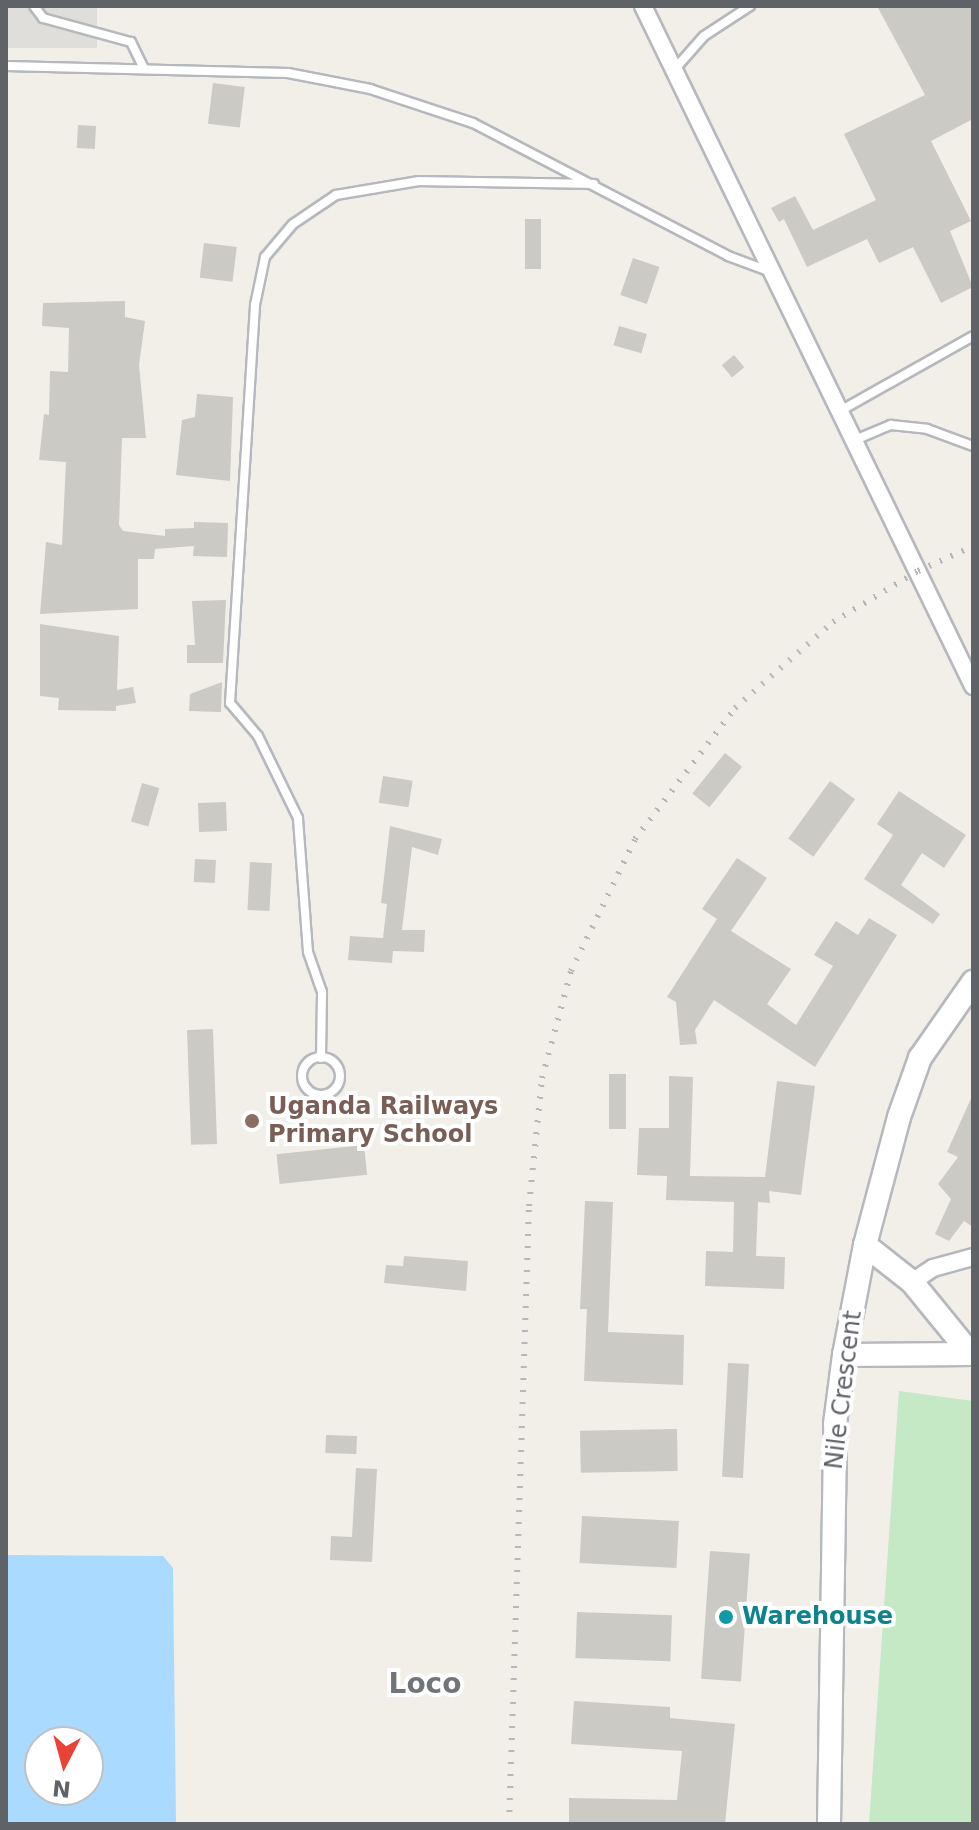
<!DOCTYPE html>
<html>
<head>
<meta charset="utf-8">
<style>
  body { margin:0 }
  #map { position:relative; width:979px; height:1830px; overflow:hidden; background:#f1efe8; font-family:"DejaVu Sans",sans-serif }
  div>[style] { position:absolute }
  .industrial>* { inset:0; background:#e0deda; transform-origin:0 0 }
  .green>* { inset:0; background:#c5e8c5 }
  .water>* { inset:0; background:#aadaff }
  .building>* { inset:0; background:#cccac5; transform-origin:0 0 }
  .roads { filter:drop-shadow(2px 0 #b5b8bc) drop-shadow(-2px 0 #b5b8bc) drop-shadow(0 2px #b5b8bc) drop-shadow(0 -2px #b5b8bc) }
  .service>* { height:8px; margin:-4px; padding:0 4px; transform-origin:4px; border-radius:4px; background:#fff }
  .service>.ring { margin:-4px; padding:0; box-sizing:content-box; background:none; border:8px solid #fff; border-radius:50% }
  .minor>* { height:16px; margin:-8px; padding:0 8px; transform-origin:8px; border-radius:8px; background:#fff }
  .tertiary>* { height:22px; margin:-11px; padding:0 11px; transform-origin:11px; border-radius:11px; background:#fff }
  .rail>* { height:6px; margin-top:-3px; transform-origin:0; background:repeating-linear-gradient(90deg,#b6b7b8 0 2px,transparent 0 12px) }
  .dots>* { width:22px; height:22px; translate:-50% -50%; box-sizing:border-box; border:4px solid #fff; border-radius:50% }
  span { translate:-50% -50%; white-space:nowrap; text-align:center; line-height:1.15; -webkit-text-stroke:8px #fff; paint-order:stroke }
  .education-label { font-size:24px; color:#785e54; font-weight:700 }
  .left { translate:0 -50%; text-align:left }
  .street-label { font-size:24px; color:#5f6368 }
  .culture-label { font-size:24px; color:#0d838f; font-weight:700 }
  .quarter-label { font-size:28px; color:#70757a; font-weight:700 }
  .frame { position:absolute; inset:0; border:8px solid #5f6368; pointer-events:none }
  .north { position:absolute; left:24px; top:1726px; width:80px; height:80px; box-sizing:border-box; background:#fff; border:2px solid #bfc1c3; border-radius:50%; rotate:186deg; font-size:22px; font-weight:700; line-height:32px; text-align:center; color:#5f6368 }
  .north::after { content:''; display:block; margin:auto; width:28px; height:36px; background:#ea4335; clip-path:polygon(50% 0,100% 100%,50% 72%,0 100%) }
</style>
</head>
<body>
<div id="map">
  <div class="industrial">
    <i style="left:6px;top:6px;width:91px;height:42px"></i>
  </div>
  <div class="green">
    <i style="clip-path:polygon(899px 1391px,973px 1401px,973px 1824px,869px 1824px)"></i>
  </div>
  <div class="water">
    <i style="clip-path:polygon(evenodd,6px 1555px,163px 1556px,173px 1568px,176px 1824px,6px 1824px,6px 1555px,40px 1742px,88px 1742px,88px 1790px,40px 1790px,40px 1742px)"></i>
  </div>
  <div class="building">
    <i style="clip-path:polygon(877px 6px,973px 6px,973px 119px,931px 141px,971px 221px,950px 231px,973px 287px,941px 303px,913px 247px,879px 263px,867px 239px,807px 267px,784px 219px,779px 222px,771px 208px,795px 196px,813px 230px,876px 200px,844px 134px,925px 95px)"></i>
    <i style="left:213px;top:83px;width:32px;height:41px;rotate:7deg"></i>
    <i style="left:78px;top:125px;width:18px;height:23px;rotate:3deg"></i>
    <i style="left:525px;top:219px;width:16px;height:50px"></i>
    <i style="left:204px;top:243px;width:33px;height:35px;rotate:7deg"></i>
    <i style="left:633px;top:258px;width:28px;height:39px;rotate:19deg"></i>
    <i style="clip-path:polygon(125px 301px,125px 317px,145px 321px,139px 365px,146px 438px,122px 438px,119px 525px,123px 531px,165px 536px,165px 529px,194px 528px,194px 522px,228px 523px,227px 557px,193px 556px,194px 546px,155px 549px,154px 559px,138px 559px,138px 609px,40px 614px,46px 542px,62px 545px,66px 462px,39px 460px,44px 414px,49px 415px,50px 371px,68px 372px,69px 328px,42px 326px,43px 303px)"></i>
    <i style="left:619px;top:326px;width:29px;height:20px;rotate:16deg"></i>
    <i style="left:734px;top:355px;width:16px;height:16px;rotate:50deg"></i>
    <i style="clip-path:polygon(197px 394px,233px 397px,230px 481px,176px 475px,182px 420px,195px 417px)"></i>
    <i style="clip-path:polygon(226px 600px,223px 663px,187px 663px,187px 645px,195px 645px,192px 601px)"></i>
    <i style="clip-path:polygon(40px 624px,119px 636px,117px 690px,133px 687px,136px 703px,116px 706px,116px 711px,58px 710px,59px 698px,40px 696px)"></i>
    <i style="clip-path:polygon(222px 682px,221px 712px,189px 711px,190px 694px)"></i>
    <i style="left:725px;top:753px;width:22px;height:52px;rotate:39deg"></i>
    <i style="left:383px;top:776px;width:30px;height:27px;rotate:9deg"></i>
    <i style="left:830px;top:781px;width:31px;height:71px;rotate:36deg"></i>
    <i style="left:142px;top:783px;width:18px;height:40px;rotate:16deg"></i>
    <i style="clip-path:polygon(899px 791px,966px 835px,944px 868px,922px 853px,901px 885px,940px 914px,933px 924px,864px 879px,893px 835px,877px 824px)"></i>
    <i style="left:226px;top:802px;width:29px;height:28px;rotate:88deg"></i>
    <i style="clip-path:polygon(390px 826px,442px 839px,438px 855px,412px 847px,402px 930px,425px 930px,424px 952px,393px 951px,392px 963px,348px 960px,350px 936px,383px 938px,387px 904px,381px 903px)"></i>
    <i style="clip-path:polygon(737px 858px,767px 878px,731px 931px,791px 969px,767px 1004px,796px 1025px,833px 966px,814px 955px,836px 921px,858px 935px,869px 918px,897px 935px,815px 1067px,714px 1000px,695px 1030px,697px 1044px,680px 1045px,676px 1002px,667px 997px,717px 919px,702px 909px)"></i>
    <i style="left:195px;top:859px;width:21px;height:23px;rotate:3deg"></i>
    <i style="left:250px;top:862px;width:22px;height:48px;rotate:3deg"></i>
    <i style="left:213px;top:1029px;width:115px;height:26px;rotate:88deg"></i>
    <i style="left:609px;top:1074px;width:17px;height:55px"></i>
    <i style="clip-path:polygon(669px 1076px,693px 1077px,690px 1176px,765px 1177px,777px 1081px,815px 1086px,801px 1195px,769px 1191px,770px 1203px,758px 1202px,756px 1256px,785px 1257px,784px 1289px,705px 1286px,706px 1251px,733px 1252px,734px 1202px,666px 1200px,667px 1176px,637px 1175px,639px 1128px,669px 1128px)"></i>
    <i style="clip-path:polygon(973px 1094px,973px 1227px,964px 1221px,949px 1241px,935px 1234px,951px 1199px,938px 1184px,958px 1157px,947px 1152px)"></i>
    <i style="left:364px;top:1145px;width:30px;height:88px;rotate:84deg"></i>
    <i style="clip-path:polygon(585px 1201px,613px 1202px,608px 1332px,684px 1335px,683px 1385px,584px 1381px,587px 1309px,580px 1309px)"></i>
    <i style="clip-path:polygon(404px 1256px,468px 1261px,466px 1291px,384px 1283px,386px 1265px,403px 1266px)"></i>
    <i style="left:728px;top:1363px;width:21px;height:114px;rotate:3deg"></i>
    <i style="left:677px;top:1429px;width:42px;height:97px;rotate:89deg"></i>
    <i style="left:326px;top:1435px;width:31px;height:18px;rotate:2deg"></i>
    <i style="clip-path:polygon(356px 1468px,377px 1469px,372px 1562px,330px 1560px,331px 1536px,352px 1537px)"></i>
    <i style="left:582px;top:1516px;width:97px;height:47px;rotate:3deg"></i>
    <i style="left:710px;top:1551px;width:40px;height:128px;rotate:4deg"></i>
    <i style="left:577px;top:1612px;width:95px;height:46px;rotate:2deg"></i>
    <i style="clip-path:polygon(574px 1701px,670px 1707px,670px 1718px,735px 1724px,725px 1824px,569px 1824px,569px 1798px,677px 1800px,682px 1751px,571px 1744px)"></i>
  </div>
  <div class="roads">
    <div class="service">
      <i style="left:34px;top:6px;width:15px;rotate:53deg"></i>
      <i style="left:43px;top:18px;width:91px;rotate:15.3deg"></i>
      <i style="left:131px;top:42px;width:30px;rotate:64deg"></i>
      <i style="left:6px;top:66px;width:282px;rotate:1.4deg"></i>
      <i style="left:288px;top:73px;width:84px;rotate:11deg"></i>
      <i style="left:370px;top:89px;width:108px;rotate:18.3deg"></i>
      <i style="left:473px;top:123px;width:288px;rotate:27.5deg"></i>
      <i style="left:728px;top:256px;width:46px;rotate:20.4deg"></i>
      <i style="left:674px;top:70px;width:45px;rotate:-48.6deg"></i>
      <i style="left:704px;top:36px;width:55px;rotate:-33.1deg"></i>
      <i style="left:840px;top:411px;width:153px;rotate:-29.4deg"></i>
      <i style="left:855px;top:440px;width:39px;rotate:-23deg"></i>
      <i style="left:891px;top:425px;width:36px;rotate:6deg"></i>
      <i style="left:927px;top:429px;width:49px;rotate:20.3deg"></i>
      <i class="ring" style="left:302px;top:1057px;width:30px;height:30px"></i>
      <i style="left:321px;top:1058px;width:66px;rotate:-89.1deg"></i>
      <i style="left:322px;top:992px;width:42px;rotate:-109.3deg"></i>
      <i style="left:308px;top:952px;width:134px;rotate:-94.3deg"></i>
      <i style="left:298px;top:818px;width:91px;rotate:-116deg"></i>
      <i style="left:258px;top:736px;width:43px;rotate:-130.3deg"></i>
      <i style="left:230px;top:703px;width:399px;rotate:-86.4deg"></i>
      <i style="left:255px;top:305px;width:49px;rotate:-78.2deg"></i>
      <i style="left:265px;top:257px;width:43px;rotate:-49.7deg"></i>
      <i style="left:293px;top:224px;width:52px;rotate:-34deg"></i>
      <i style="left:336px;top:195px;width:84px;rotate:-9.6deg"></i>
      <i style="left:419px;top:181px;width:175px;rotate:1deg"></i>
    </div>
    <div class="minor">
      <i style="left:643px;top:6px;width:756px;rotate:64.11deg"></i>
      <i style="left:912px;top:1282px;width:25px;rotate:-34deg"></i>
      <i style="left:933px;top:1268px;width:41px;rotate:-15.4deg"></i>
    </div>
    <div class="tertiary">
      <i style="left:865px;top:1245px;width:60px;rotate:38.2deg"></i>
      <i style="left:912px;top:1282px;width:92px;rotate:50.8deg"></i>
      <i style="left:844px;top:1355px;width:129px;rotate:-0.4deg"></i>
      <i style="left:829px;top:1824px;width:400px;rotate:-89.1deg"></i>
      <i style="left:835px;top:1424px;width:70px;rotate:-82.6deg"></i>
      <i style="left:844px;top:1355px;width:112px;rotate:-79.2deg"></i>
      <i style="left:865px;top:1245px;width:132px;rotate:-75.1deg"></i>
      <i style="left:899px;top:1117px;width:63px;rotate:-70.4deg"></i>
      <i style="left:920px;top:1058px;width:93px;rotate:-55.1deg"></i>
    </div>
  </div>
  <div class="rail">
    <i style="left:509px;top:1824px;width:618px;rotate:-88.15deg"></i>
    <i style="left:529px;top:1206px;width:129px;rotate:-84.2deg"></i>
    <i style="left:542px;top:1078px;width:111px;rotate:-74.8deg"></i>
    <i style="left:571px;top:971px;width:147px;rotate:-64.1deg"></i>
    <i style="left:635px;top:839px;width:165px;rotate:-52.6deg"></i>
    <i style="left:735px;top:708px;width:130px;rotate:-41.3deg"></i>
    <i style="left:833px;top:622px;width:99px;rotate:-31deg"></i>
    <i style="left:918px;top:571px;width:60px;rotate:-24.4deg"></i>
  </div>
  <div class="dots">
    <i style="left:252px;top:1121px;background:#8d6e63"></i>
    <i style="left:726px;top:1617px;background:#0f9aa8"></i>
  </div>
  <div class="education-label">
    <span class="left" style="left:268px;top:1121px">Uganda Railways<br>Primary School</span>
  </div>
  <div class="street-label">
    <span style="left:844px;top:1390px;rotate:-83deg">Nile Crescent</span>
  </div>
  <div class="culture-label">
    <span class="left" style="left:742px;top:1617px">Warehouse</span>
  </div>
  <div class="quarter-label">
    <span style="left:425px;top:1684px">Loco</span>
  </div>
  <div class="frame"></div>
  <div class="north">N</div>
</div>
</body>
</html>
